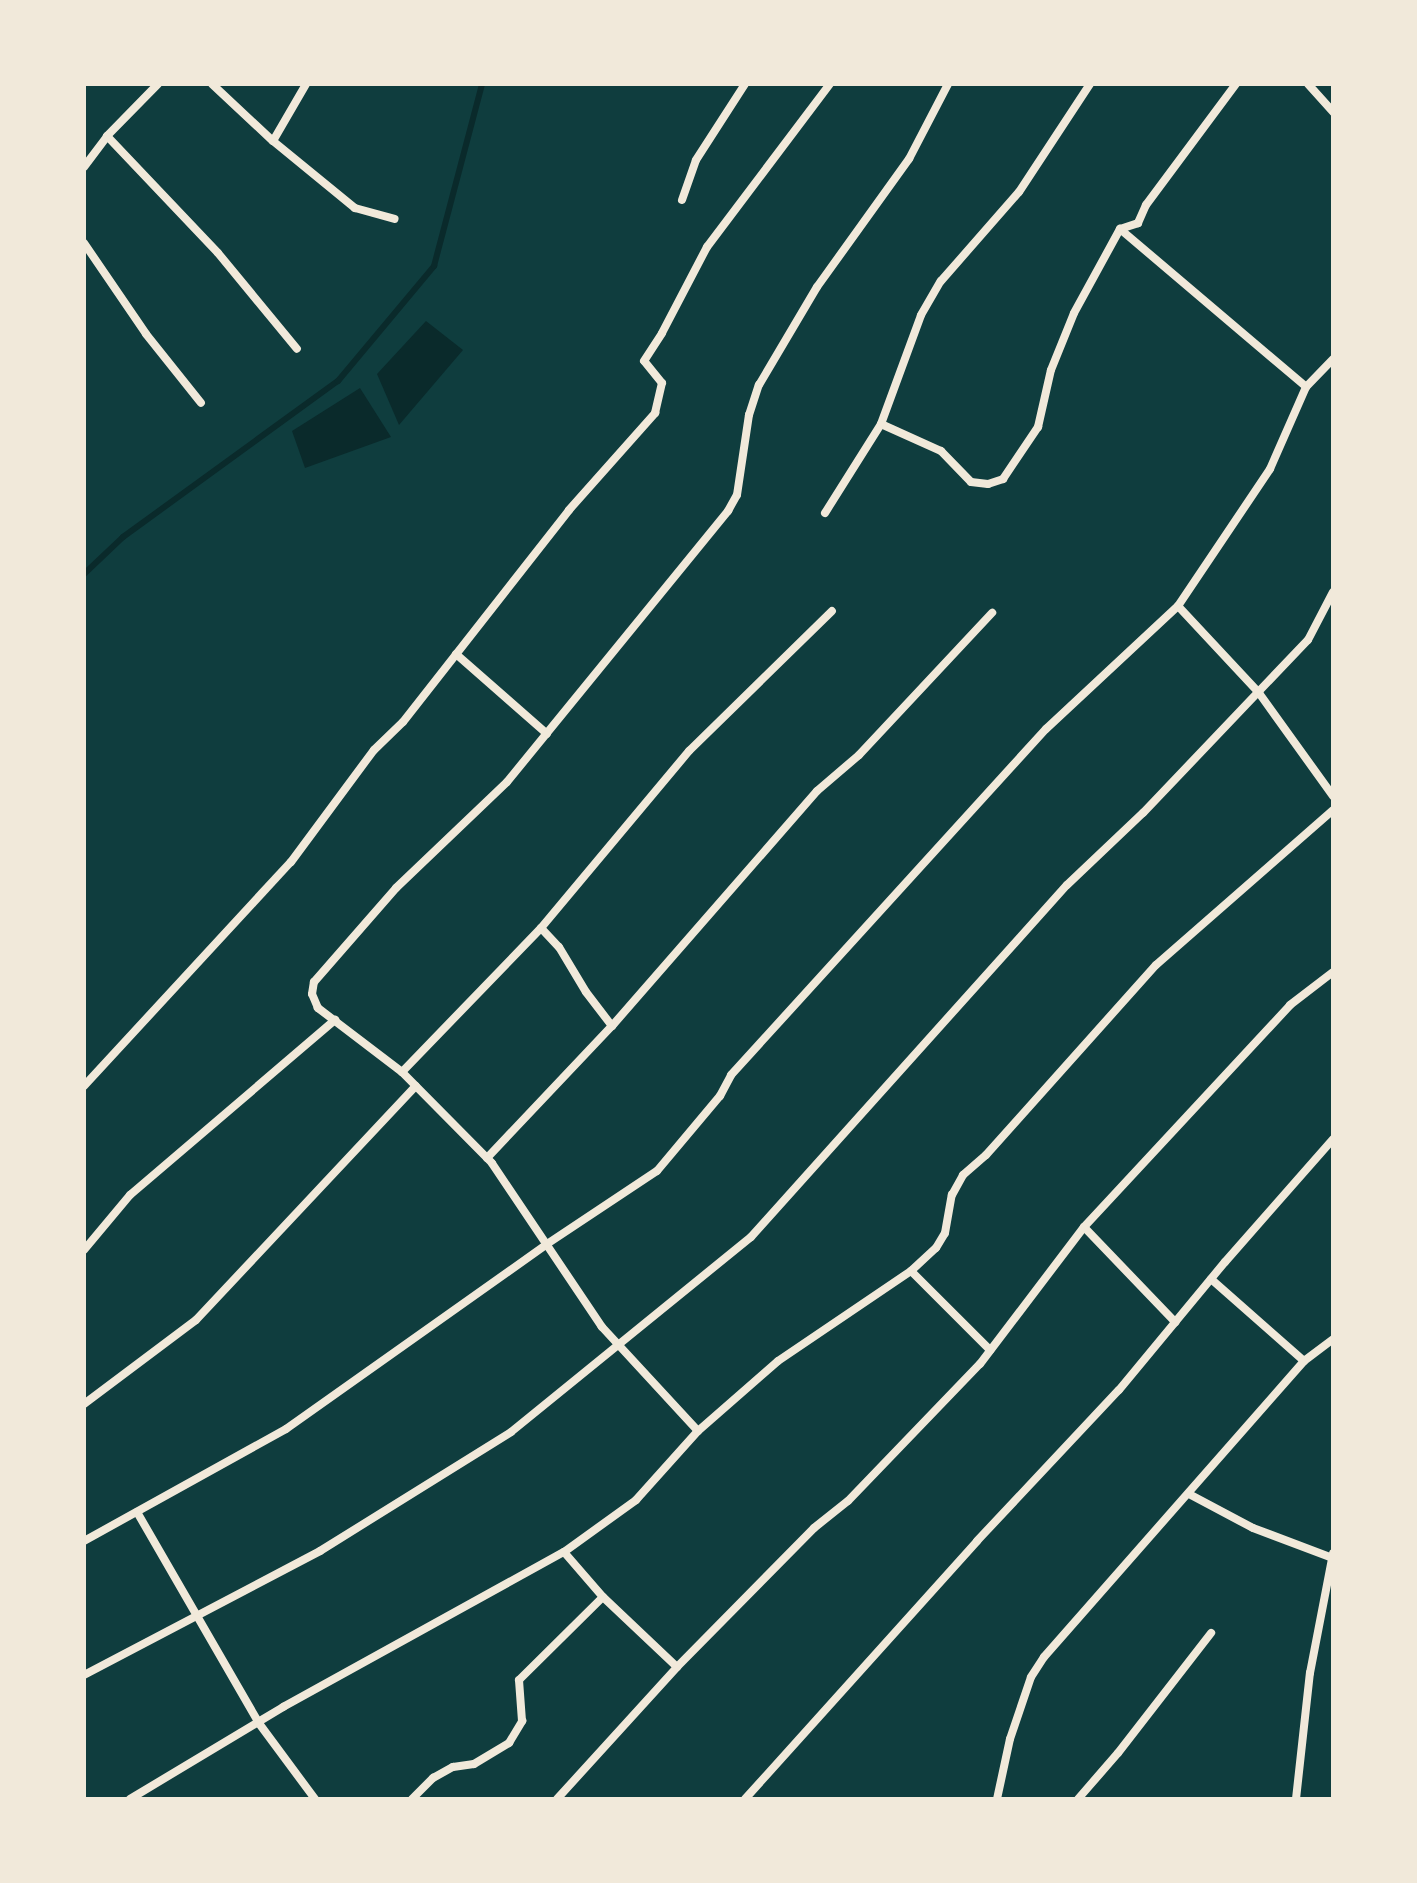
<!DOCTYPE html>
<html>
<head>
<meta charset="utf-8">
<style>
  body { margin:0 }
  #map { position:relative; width:1417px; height:1883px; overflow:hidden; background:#0f3d3e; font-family:"Titillium Web",sans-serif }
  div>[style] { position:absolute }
  .water>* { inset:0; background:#0a2a2b }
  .stream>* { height:6px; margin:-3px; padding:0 3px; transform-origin:3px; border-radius:3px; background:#0a2a2b }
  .minor>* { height:8px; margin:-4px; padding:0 4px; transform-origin:4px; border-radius:4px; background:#f1e9da }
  span { translate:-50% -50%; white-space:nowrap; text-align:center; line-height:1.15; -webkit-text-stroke:6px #f1e9da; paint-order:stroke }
  .frame { position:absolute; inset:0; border:86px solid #f1e9da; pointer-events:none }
</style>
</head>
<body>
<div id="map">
  <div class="water">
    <i style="clip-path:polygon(426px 321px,463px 350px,399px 425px,377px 374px)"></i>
    <i style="clip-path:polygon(360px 388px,391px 437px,305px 468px,292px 431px)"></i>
  </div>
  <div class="stream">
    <i style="left:84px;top:574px;width:54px;rotate:-43.5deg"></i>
    <i style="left:123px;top:537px;width:266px;rotate:-36deg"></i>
    <i style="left:338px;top:381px;width:150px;rotate:-50.1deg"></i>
    <i style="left:434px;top:266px;width:188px;rotate:-75.2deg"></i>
  </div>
  <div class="minor">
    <i style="left:212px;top:84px;width:83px;rotate:43.1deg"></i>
    <i style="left:273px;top:141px;width:106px;rotate:39.3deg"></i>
    <i style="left:355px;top:208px;width:41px;rotate:15.4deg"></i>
    <i style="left:1308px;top:84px;width:38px;rotate:48deg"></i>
    <i style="left:107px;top:136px;width:161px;rotate:46.5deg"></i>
    <i style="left:218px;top:253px;width:124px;rotate:50.5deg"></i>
    <i style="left:273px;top:141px;width:66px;rotate:-59.9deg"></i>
    <i style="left:84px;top:167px;width:39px;rotate:-53deg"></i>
    <i style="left:107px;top:136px;width:73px;rotate:-45.6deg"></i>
    <i style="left:682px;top:200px;width:42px;rotate:-70.7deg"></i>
    <i style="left:696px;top:160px;width:90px;rotate:-57.2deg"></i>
    <i style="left:1120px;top:229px;width:244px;rotate:40.3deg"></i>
    <i style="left:84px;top:243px;width:110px;rotate:55.7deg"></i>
    <i style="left:146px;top:334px;width:88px;rotate:51.4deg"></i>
    <i style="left:881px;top:424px;width:66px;rotate:24.2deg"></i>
    <i style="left:941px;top:451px;width:43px;rotate:45.9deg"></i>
    <i style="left:971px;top:482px;width:17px;rotate:7deg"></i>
    <i style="left:988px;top:484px;width:16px;rotate:-18deg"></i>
    <i style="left:1003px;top:479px;width:63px;rotate:-56.1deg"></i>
    <i style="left:1038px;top:427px;width:58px;rotate:-77.2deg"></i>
    <i style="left:1051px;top:370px;width:61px;rotate:-68deg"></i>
    <i style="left:1074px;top:313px;width:96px;rotate:-61.3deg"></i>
    <i style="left:1120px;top:229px;width:19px;rotate:-18deg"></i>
    <i style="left:1138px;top:223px;width:20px;rotate:-66deg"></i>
    <i style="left:1146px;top:205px;width:151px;rotate:-53.4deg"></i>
    <i style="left:825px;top:513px;width:105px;rotate:-57.8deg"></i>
    <i style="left:881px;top:424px;width:116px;rotate:-69.8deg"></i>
    <i style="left:921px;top:315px;width:39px;rotate:-60deg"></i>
    <i style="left:941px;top:281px;width:118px;rotate:-48.8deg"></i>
    <i style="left:1019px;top:192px;width:129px;rotate:-56.7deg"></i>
    <i style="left:1178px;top:606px;width:119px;rotate:47deg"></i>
    <i style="left:1259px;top:693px;width:127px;rotate:54.3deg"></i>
    <i style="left:456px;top:654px;width:121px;rotate:41.3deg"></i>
    <i style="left:541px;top:928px;width:26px;rotate:47deg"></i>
    <i style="left:559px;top:947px;width:52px;rotate:59deg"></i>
    <i style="left:586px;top:992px;width:43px;rotate:52.6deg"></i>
    <i style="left:402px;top:1072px;width:200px;rotate:-46deg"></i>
    <i style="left:541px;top:928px;width:231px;rotate:-50.1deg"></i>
    <i style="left:689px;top:751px;width:200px;rotate:-44.4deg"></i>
    <i style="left:84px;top:1086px;width:305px;rotate:-47.3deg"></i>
    <i style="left:291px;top:862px;width:139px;rotate:-53.5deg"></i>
    <i style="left:374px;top:750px;width:40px;rotate:-44deg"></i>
    <i style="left:403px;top:722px;width:269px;rotate:-51.9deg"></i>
    <i style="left:569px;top:510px;width:130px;rotate:-48.4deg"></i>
    <i style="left:655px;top:413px;width:31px;rotate:-77deg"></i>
    <i style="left:662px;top:383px;width:28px;rotate:-129deg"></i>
    <i style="left:644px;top:361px;width:33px;rotate:-57deg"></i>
    <i style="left:662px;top:333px;width:97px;rotate:-62.4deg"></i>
    <i style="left:707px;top:247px;width:204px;rotate:-53deg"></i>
    <i style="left:487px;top:1158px;width:182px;rotate:-46.6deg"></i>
    <i style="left:612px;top:1026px;width:312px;rotate:-48.9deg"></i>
    <i style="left:817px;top:791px;width:55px;rotate:-40.6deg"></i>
    <i style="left:859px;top:755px;width:195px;rotate:-46.9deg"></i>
    <i style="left:1084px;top:1227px;width:132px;rotate:46.2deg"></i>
    <i style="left:84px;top:1250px;width:72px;rotate:-50.1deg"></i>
    <i style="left:130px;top:1195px;width:270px;rotate:-40.5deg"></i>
    <i style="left:911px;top:1271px;width:112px;rotate:45deg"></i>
    <i style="left:1211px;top:1279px;width:124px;rotate:41.4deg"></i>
    <i style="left:84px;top:1404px;width:140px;rotate:-36.9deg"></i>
    <i style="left:196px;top:1320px;width:321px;rotate:-46.8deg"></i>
    <i style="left:698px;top:1431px;width:142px;rotate:-132.7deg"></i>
    <i style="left:602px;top:1327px;width:197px;rotate:-123.9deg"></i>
    <i style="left:492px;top:1163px;width:128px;rotate:-134.7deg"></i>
    <i style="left:402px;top:1072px;width:106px;rotate:-142.7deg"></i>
    <i style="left:318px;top:1008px;width:15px;rotate:-113deg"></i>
    <i style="left:312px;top:994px;width:12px;rotate:-81deg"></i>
    <i style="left:314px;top:982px;width:125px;rotate:-48.9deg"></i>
    <i style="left:396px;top:888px;width:153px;rotate:-43.7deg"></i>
    <i style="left:507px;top:782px;width:350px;rotate:-50.8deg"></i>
    <i style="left:728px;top:511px;width:18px;rotate:-61deg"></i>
    <i style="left:737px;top:495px;width:81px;rotate:-81.5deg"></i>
    <i style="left:749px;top:415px;width:32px;rotate:-72deg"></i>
    <i style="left:759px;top:385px;width:114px;rotate:-59.4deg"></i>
    <i style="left:817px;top:287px;width:158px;rotate:-54.3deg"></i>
    <i style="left:909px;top:159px;width:85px;rotate:-62.5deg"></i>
    <i style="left:1189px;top:1494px;width:72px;rotate:28deg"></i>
    <i style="left:1253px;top:1528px;width:85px;rotate:20.6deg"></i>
    <i style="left:137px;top:1512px;width:242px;rotate:60deg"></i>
    <i style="left:258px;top:1722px;width:96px;rotate:53.5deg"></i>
    <i style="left:84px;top:1541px;width:231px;rotate:-29deg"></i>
    <i style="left:286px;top:1429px;width:320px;rotate:-35.3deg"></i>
    <i style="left:547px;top:1244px;width:132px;rotate:-33.6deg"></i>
    <i style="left:657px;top:1171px;width:98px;rotate:-50deg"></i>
    <i style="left:720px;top:1096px;width:24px;rotate:-62deg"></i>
    <i style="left:731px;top:1075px;width:468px;rotate:-47.7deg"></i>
    <i style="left:1046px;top:729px;width:180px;rotate:-43deg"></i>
    <i style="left:1178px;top:606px;width:165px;rotate:-56.1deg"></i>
    <i style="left:1270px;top:469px;width:90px;rotate:-66.3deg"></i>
    <i style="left:1306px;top:387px;width:39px;rotate:-46deg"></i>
    <i style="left:564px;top:1552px;width:60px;rotate:49.1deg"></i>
    <i style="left:603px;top:1597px;width:102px;rotate:43.4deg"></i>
    <i style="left:84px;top:1675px;width:267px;rotate:-27.7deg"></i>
    <i style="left:320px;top:1551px;width:225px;rotate:-31.9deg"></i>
    <i style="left:511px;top:1432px;width:309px;rotate:-39.1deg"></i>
    <i style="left:751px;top:1237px;width:473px;rotate:-48.1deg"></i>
    <i style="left:1067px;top:885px;width:105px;rotate:-43.5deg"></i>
    <i style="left:1143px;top:813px;width:239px;rotate:-46.4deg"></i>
    <i style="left:1308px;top:640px;width:54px;rotate:-62.5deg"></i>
    <i style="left:130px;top:1799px;width:179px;rotate:-31deg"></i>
    <i style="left:283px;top:1707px;width:321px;rotate:-28.9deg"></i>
    <i style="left:564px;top:1552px;width:89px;rotate:-35.8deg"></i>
    <i style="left:636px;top:1500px;width:93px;rotate:-48.1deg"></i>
    <i style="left:698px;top:1431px;width:106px;rotate:-41.2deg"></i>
    <i style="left:778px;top:1361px;width:161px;rotate:-34.1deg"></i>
    <i style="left:911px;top:1271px;width:34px;rotate:-43deg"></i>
    <i style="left:936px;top:1248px;width:17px;rotate:-59deg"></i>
    <i style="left:945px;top:1233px;width:39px;rotate:-80deg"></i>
    <i style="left:952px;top:1195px;width:23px;rotate:-61deg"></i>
    <i style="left:963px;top:1175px;width:30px;rotate:-41deg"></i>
    <i style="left:986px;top:1155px;width:255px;rotate:-48.2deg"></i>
    <i style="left:1156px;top:965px;width:235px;rotate:-41.2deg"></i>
    <i style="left:412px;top:1799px;width:30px;rotate:-45deg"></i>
    <i style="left:433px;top:1778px;width:23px;rotate:-29deg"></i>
    <i style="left:453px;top:1767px;width:21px;rotate:-8deg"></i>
    <i style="left:474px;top:1764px;width:41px;rotate:-31deg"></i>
    <i style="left:509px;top:1743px;width:26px;rotate:-59deg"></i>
    <i style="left:522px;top:1721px;width:41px;rotate:-94.2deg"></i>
    <i style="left:519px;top:1680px;width:118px;rotate:-44.7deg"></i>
    <i style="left:557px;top:1799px;width:178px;rotate:-47.7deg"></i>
    <i style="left:677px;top:1667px;width:195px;rotate:-45.4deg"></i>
    <i style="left:814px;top:1528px;width:43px;rotate:-38.5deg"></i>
    <i style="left:848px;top:1501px;width:190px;rotate:-46.1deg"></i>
    <i style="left:980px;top:1364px;width:172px;rotate:-52.8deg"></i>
    <i style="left:1084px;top:1227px;width:303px;rotate:-47.1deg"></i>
    <i style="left:1290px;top:1005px;width:54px;rotate:-37.5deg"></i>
    <i style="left:745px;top:1799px;width:347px;rotate:-48deg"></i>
    <i style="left:977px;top:1541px;width:207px;rotate:-46.8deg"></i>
    <i style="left:1119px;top:1390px;width:166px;rotate:-50.4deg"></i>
    <i style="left:1225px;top:1262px;width:164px;rotate:-48.7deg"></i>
    <i style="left:997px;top:1799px;width:61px;rotate:-77.8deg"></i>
    <i style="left:1010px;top:1739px;width:65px;rotate:-71.3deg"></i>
    <i style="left:1031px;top:1677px;width:24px;rotate:-57deg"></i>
    <i style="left:1044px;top:1657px;width:394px;rotate:-48.7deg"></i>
    <i style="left:1304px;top:1361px;width:36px;rotate:-37deg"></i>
    <i style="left:1078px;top:1799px;width:61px;rotate:-49deg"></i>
    <i style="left:1118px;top:1753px;width:152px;rotate:-52.2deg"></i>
    <i style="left:1296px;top:1799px;width:127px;rotate:-83.7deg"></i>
    <i style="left:1310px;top:1673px;width:122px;rotate:-79.1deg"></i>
  </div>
  <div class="frame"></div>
</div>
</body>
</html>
